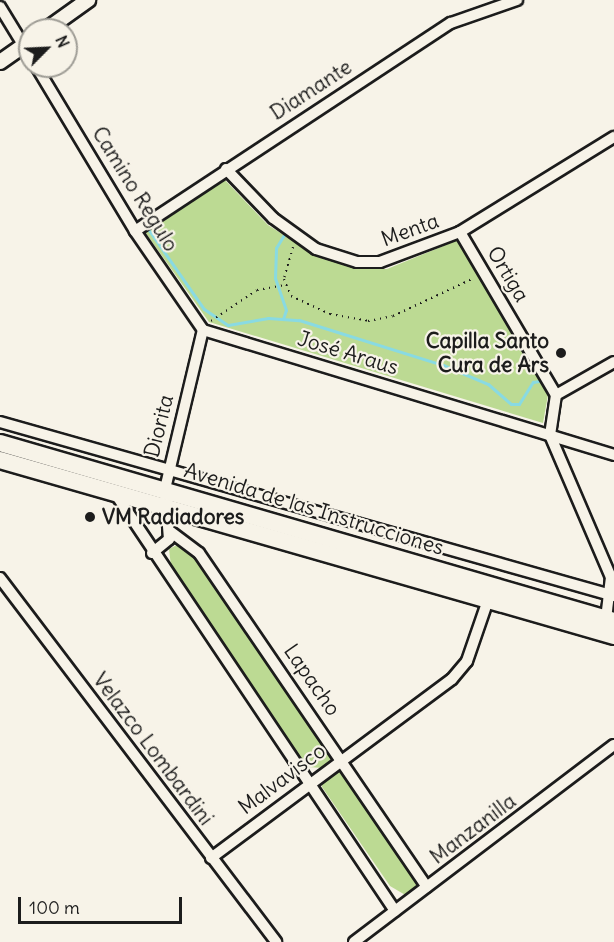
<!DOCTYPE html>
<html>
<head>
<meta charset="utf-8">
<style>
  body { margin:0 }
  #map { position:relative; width:614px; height:942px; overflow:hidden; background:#f7f3e8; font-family:Delius,sans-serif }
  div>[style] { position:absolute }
  .green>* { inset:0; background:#bcda93 }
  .stream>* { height:3px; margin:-1.5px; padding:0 1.5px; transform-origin:1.5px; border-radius:1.5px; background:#89dae2 }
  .path>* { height:2px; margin-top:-1px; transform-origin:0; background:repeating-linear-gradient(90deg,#1c1c1c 0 1.5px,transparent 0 6px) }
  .roads { filter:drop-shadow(2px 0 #1c1c1c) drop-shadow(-2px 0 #1c1c1c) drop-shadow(0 2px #1c1c1c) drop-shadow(0 -2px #1c1c1c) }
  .street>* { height:10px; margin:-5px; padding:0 5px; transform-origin:5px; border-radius:5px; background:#f7f3e8 }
  .secondary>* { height:14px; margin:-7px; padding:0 7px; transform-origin:7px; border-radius:7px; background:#f7f3e8 }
  .primary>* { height:16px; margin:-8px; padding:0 8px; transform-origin:8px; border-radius:8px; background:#f7f3e8 }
  .dots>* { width:16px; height:16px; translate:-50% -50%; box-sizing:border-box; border:3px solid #f7f3e8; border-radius:50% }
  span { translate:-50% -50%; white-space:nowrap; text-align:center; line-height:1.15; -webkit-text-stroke:4.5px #f7f3e8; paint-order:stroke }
  .street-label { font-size:21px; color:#1c1c1c }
  .poi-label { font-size:21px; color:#1c1c1c; font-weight:700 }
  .right { translate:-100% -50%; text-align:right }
  .left { translate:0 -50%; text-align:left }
  .north { position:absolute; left:18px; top:18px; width:60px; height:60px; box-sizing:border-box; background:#f7f3e8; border:2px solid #9f9d96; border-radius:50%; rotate:66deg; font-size:16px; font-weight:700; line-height:24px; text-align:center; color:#1c1c1c }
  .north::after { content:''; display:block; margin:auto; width:21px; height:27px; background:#1c1c1c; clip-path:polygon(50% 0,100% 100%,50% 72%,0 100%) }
  .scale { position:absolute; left:18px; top:897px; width:164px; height:27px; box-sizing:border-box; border:3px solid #1c1c1c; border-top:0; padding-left:8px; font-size:18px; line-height:21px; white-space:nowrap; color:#1c1c1c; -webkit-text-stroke:4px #f7f3e8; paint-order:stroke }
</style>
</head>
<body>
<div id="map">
  <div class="green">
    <i style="clip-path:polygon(223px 178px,268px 225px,318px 257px,354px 268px,387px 269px,458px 240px,548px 395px,543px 423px,209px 322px,145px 232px)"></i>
    <i style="clip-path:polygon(179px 544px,194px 554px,334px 756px,323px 768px,307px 767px,171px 566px,169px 549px)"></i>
    <i style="clip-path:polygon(341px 767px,420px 886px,407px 896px,390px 886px,322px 787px,322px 780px)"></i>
  </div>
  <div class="stream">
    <i style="left:146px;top:226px;width:101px;rotate:55.1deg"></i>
    <i style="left:204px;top:309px;width:29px;rotate:34deg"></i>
    <i style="left:228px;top:325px;width:41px;rotate:-9.9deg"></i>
    <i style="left:268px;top:318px;width:31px;rotate:4deg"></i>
    <i style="left:299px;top:320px;width:151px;rotate:17.4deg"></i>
    <i style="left:443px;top:365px;width:49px;rotate:22.9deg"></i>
    <i style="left:488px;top:384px;width:30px;rotate:41deg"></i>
    <i style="left:511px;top:404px;width:8px"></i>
    <i style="left:519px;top:404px;width:26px;rotate:-58deg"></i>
    <i style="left:533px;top:382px;width:12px;rotate:-9deg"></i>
    <i style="left:283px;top:319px;width:9px;rotate:-72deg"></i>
    <i style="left:286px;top:310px;width:34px;rotate:-109deg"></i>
    <i style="left:275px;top:278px;width:30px;rotate:-88deg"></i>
    <i style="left:276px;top:248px;width:21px;rotate:-59deg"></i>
  </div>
  <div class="path">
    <i style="left:293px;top:247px;width:33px;rotate:106deg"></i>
    <i style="left:284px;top:279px;width:18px;rotate:68deg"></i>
    <i style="left:291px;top:296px;width:43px;rotate:24.8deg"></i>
    <i style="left:330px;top:314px;width:39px;rotate:10deg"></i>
    <i style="left:368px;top:321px;width:25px;rotate:-11deg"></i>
    <i style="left:393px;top:316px;width:89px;rotate:-25.1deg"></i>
    <i style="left:211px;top:321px;width:55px;rotate:-34deg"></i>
    <i style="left:257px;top:290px;width:29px;rotate:-10deg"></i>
  </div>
  <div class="roads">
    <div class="street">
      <i style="left:0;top:7px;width:57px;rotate:58.5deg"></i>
      <i style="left:36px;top:66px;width:192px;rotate:59deg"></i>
      <i style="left:135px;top:231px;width:120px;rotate:55.5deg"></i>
      <i style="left:226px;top:169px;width:68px;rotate:46.2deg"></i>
      <i style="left:273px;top:218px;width:53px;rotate:35.8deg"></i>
      <i style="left:316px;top:249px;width:43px;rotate:17.6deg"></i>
      <i style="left:357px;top:262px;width:23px"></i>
      <i style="left:380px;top:262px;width:85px;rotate:-20.6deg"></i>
      <i style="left:460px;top:232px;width:181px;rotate:-31.7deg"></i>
      <i style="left:135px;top:231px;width:378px;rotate:-33.4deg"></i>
      <i style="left:451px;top:23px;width:70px;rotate:-19.2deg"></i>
      <i style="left:460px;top:232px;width:189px;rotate:59.5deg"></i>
      <i style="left:556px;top:395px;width:40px;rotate:98.5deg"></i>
      <i style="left:203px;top:330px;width:430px;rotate:16.9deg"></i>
      <i style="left:556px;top:395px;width:67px;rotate:-29.6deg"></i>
      <i style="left:0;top:422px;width:638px;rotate:15.82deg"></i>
      <i style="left:550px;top:435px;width:155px;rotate:66.8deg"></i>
      <i style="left:611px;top:577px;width:42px;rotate:96.8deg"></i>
      <i style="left:115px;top:493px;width:503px;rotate:56.18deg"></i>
      <i style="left:171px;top:532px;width:35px;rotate:37deg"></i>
      <i style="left:199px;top:553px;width:404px;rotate:55.7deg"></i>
      <i style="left:152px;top:553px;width:22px;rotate:-39deg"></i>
      <i style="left:169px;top:539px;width:50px;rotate:-94.6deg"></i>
      <i style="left:165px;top:489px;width:163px;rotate:-76.6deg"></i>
      <i style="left:0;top:578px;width:457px;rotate:52.8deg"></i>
      <i style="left:211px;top:858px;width:300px;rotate:-36.6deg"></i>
      <i style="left:452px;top:679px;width:23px;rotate:-50deg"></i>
      <i style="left:467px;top:661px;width:65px;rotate:-71deg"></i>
      <i style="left:354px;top:942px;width:326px;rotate:-37.2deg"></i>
    </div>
    <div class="secondary">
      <i style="left:46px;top:30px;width:52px;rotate:-35.5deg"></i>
      <i style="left:0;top:62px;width:37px;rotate:-35deg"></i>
    </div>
    <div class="primary">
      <i style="left:0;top:443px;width:639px;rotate:16.17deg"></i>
      <i style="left:0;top:460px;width:639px;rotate:15.99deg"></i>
    </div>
  </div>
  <div class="dots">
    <i style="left:561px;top:353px;background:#1c1c1c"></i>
    <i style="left:90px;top:517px;background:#1c1c1c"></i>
  </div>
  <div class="street-label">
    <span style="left:311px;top:90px;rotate:-33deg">Diamante</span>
    <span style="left:135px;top:189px;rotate:58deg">Camino Regulo</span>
    <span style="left:410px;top:230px;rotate:-20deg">Menta</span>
    <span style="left:508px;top:274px;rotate:59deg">Ortiga</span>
    <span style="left:348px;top:353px;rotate:17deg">José Araus</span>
    <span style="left:159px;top:426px;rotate:-76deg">Diorita</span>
    <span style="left:314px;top:509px;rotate:17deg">Avenida de las Instrucciones</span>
    <span style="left:312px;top:680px;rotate:55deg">Lapacho</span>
    <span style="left:153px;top:749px;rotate:53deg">Velazco Lombardini</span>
    <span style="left:282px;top:779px;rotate:-37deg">Malvavisco</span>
    <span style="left:473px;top:829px;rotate:-37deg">Manzanilla</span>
  </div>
  <div class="poi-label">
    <span class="right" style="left:549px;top:353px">Capilla Santo<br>Cura de Ars</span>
    <span class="left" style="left:102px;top:517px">VM Radiadores</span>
  </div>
  <div class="north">N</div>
  <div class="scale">100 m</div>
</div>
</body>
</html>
